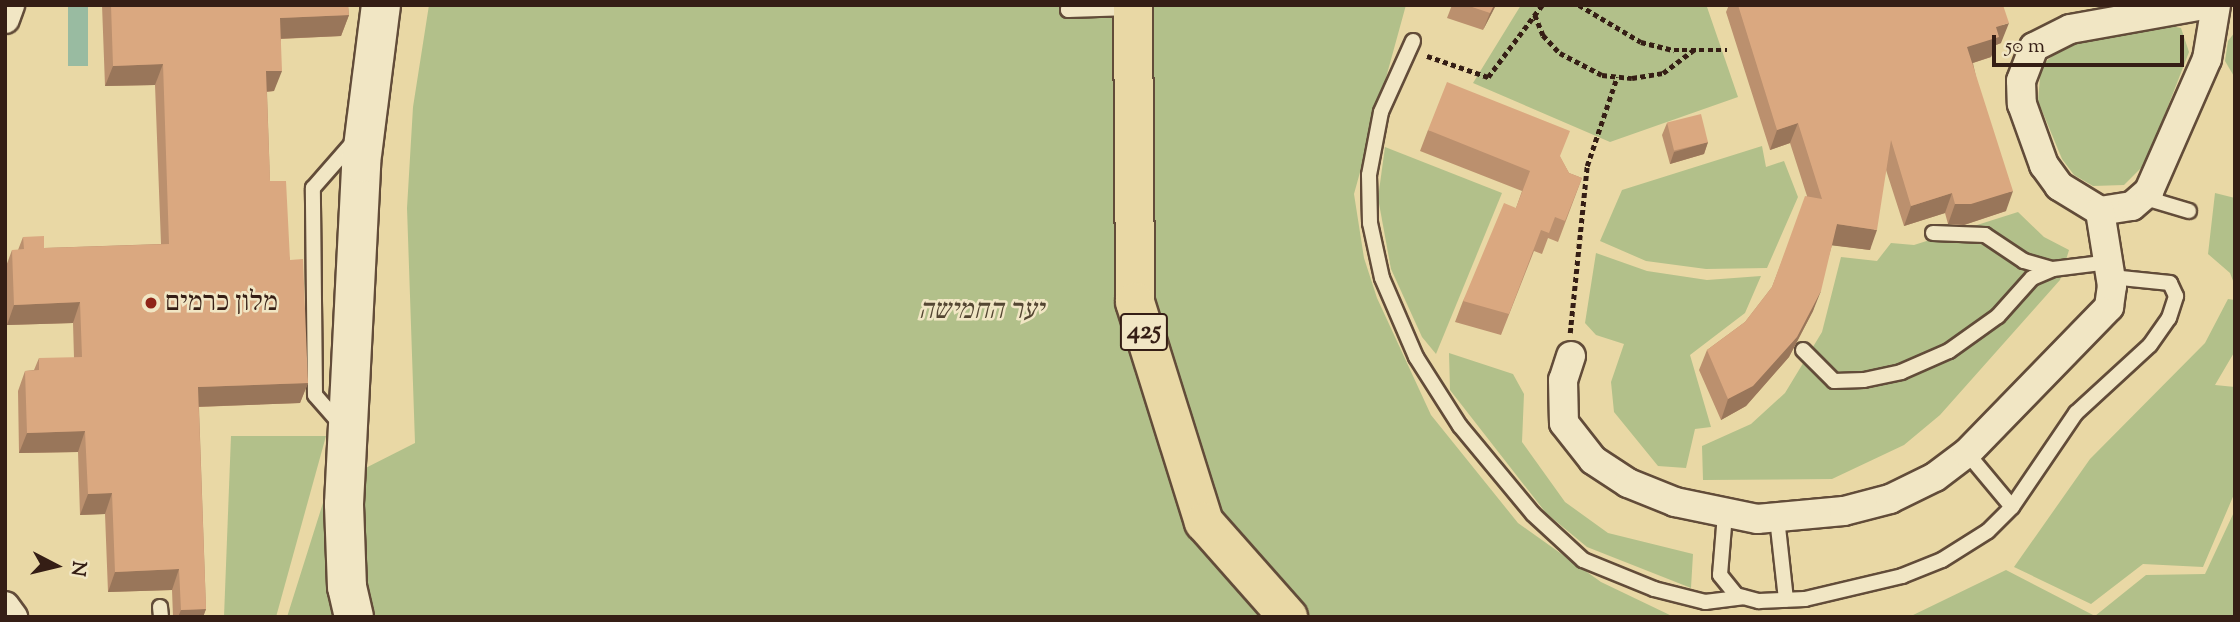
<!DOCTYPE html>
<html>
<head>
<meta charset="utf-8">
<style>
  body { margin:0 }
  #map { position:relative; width:2240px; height:622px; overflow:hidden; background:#e9d8a5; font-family:"Sorts Mill Goudy","Frank Ruhl Libre",serif }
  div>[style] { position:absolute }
  .green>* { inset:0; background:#b2c08a }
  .water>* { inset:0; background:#99bba1; transform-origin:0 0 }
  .path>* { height:4.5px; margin-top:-2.25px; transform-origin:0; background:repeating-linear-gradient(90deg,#351e15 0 5px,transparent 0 8.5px) }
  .roads { filter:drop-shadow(2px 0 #624c39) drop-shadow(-2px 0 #624c39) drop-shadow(0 2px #624c39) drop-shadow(0 -2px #624c39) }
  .service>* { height:14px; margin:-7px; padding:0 7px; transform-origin:7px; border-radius:7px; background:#f1e6c4 }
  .minor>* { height:28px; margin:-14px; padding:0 14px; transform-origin:14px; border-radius:14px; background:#f1e6c4 }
  .secondary>* { height:38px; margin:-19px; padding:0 19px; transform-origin:19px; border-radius:19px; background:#f1e6c4 }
  .primary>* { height:38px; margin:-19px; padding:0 19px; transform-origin:19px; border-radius:19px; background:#e9d8a5 }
  .wall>* { inset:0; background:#bb906e }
  .shaded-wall>* { inset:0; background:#99765a }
  .building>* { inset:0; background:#daa880; transform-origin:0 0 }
  .dots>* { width:19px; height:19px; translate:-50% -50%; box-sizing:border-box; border:4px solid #f1e6c4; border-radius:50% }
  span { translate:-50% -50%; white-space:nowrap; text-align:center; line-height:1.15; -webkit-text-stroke:5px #f1e6c4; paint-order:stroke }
  .shield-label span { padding:2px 5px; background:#f1e6c4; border:2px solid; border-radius:5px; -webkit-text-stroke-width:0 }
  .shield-label { font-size:26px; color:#351e15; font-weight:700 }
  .poi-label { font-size:28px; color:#351e15 }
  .left { translate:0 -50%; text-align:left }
  .park-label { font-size:28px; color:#544632; font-style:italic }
  .frame { position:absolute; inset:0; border:7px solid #351e15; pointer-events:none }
  .north { position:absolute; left:21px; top:531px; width:70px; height:70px; -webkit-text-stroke:5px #f1e6c4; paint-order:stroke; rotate:97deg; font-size:19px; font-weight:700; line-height:28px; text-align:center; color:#351e15 }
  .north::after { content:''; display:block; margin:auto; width:24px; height:32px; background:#351e15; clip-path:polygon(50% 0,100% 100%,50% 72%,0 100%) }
  .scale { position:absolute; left:1992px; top:35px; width:192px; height:32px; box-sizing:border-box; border:4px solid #351e15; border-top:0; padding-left:9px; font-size:21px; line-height:24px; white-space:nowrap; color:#351e15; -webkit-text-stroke:5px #f1e6c4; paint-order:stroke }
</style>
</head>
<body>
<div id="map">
  <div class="green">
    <i style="clip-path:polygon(429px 5px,1406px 5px,1354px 194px,1364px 258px,1377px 298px,1431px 415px,1518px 523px,1601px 582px,1674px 617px,287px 617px,328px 487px,415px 443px,407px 208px,413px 107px)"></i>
    <i style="clip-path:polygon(1521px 5px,1713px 5px,1707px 7px,1738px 97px,1610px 142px,1473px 83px)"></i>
    <i style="clip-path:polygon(2166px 25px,2181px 28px,2189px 52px,2146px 163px,2124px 185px,2093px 186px,2074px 175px,2062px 159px,2038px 101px,2041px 66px,2069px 41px)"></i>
    <i style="clip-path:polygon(2235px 32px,2235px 78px,2225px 61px,2228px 41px)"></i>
    <i style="clip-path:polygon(1762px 146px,1766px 167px,1784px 161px,1798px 197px,1767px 268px,1706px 269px,1646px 261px,1600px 241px,1622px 190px)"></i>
    <i style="clip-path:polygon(1385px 147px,1502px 193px,1436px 354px,1422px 337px,1391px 269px,1378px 198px)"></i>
    <i style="clip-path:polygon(2215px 193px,2235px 198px,2235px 286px,2230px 273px,2208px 254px)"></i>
    <i style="clip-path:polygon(2018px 212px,2044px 237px,2069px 250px,2060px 280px,1940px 415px,1904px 445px,1832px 479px,1703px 480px,1702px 446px,1751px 424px,1785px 393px,1822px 332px,1841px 257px,1877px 261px,1891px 243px,1914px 245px)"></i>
    <i style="clip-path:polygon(1596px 253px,1647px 271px,1707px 280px,1761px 276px,1745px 313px,1690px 355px,1711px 427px,1695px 429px,1686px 468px,1658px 466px,1614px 412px,1611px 382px,1624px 344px,1596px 335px,1585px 323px)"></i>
    <i style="clip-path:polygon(2228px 299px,2235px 300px,2235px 351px,2215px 385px,2235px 387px,2235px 492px,2203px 567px,2143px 564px,2091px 604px,2014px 567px,2090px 459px,2205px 343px)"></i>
    <i style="clip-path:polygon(1449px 353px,1513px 374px,1524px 394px,1522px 442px,1565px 502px,1608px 533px,1693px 554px,1691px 588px,1587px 547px,1546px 513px,1450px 390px)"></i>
    <i style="clip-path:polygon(231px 436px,326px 436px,276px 617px,224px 617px)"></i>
    <i style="clip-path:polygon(2235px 510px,2235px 617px,1909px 617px,2006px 570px,2095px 616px,2146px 575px,2205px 574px)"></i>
  </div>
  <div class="water">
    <i style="left:68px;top:5px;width:20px;height:61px"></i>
  </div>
  <div class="path">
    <i style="left:1579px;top:5px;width:72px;rotate:30.8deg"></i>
    <i style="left:1641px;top:42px;width:34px;rotate:14deg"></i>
    <i style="left:1674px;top:50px;width:53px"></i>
    <i style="left:1535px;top:15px;width:22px;rotate:68deg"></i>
    <i style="left:1543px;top:35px;width:25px;rotate:47deg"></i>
    <i style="left:1560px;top:53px;width:47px;rotate:27.6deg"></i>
    <i style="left:1602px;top:75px;width:30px;rotate:6deg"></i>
    <i style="left:1632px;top:78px;width:31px;rotate:-9deg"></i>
    <i style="left:1663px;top:73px;width:39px;rotate:-37deg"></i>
    <i style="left:1427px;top:56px;width:65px;rotate:19deg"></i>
    <i style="left:1488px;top:77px;width:90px;rotate:-53.1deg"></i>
    <i style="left:1570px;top:333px;width:168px;rotate:-84.2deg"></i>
    <i style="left:1587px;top:166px;width:94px;rotate:-71.4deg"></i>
  </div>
  <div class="roads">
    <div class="service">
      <i style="left:1069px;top:5px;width:5px;rotate:101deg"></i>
      <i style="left:1068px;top:10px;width:63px;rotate:-1.8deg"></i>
      <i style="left:1413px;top:41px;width:78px;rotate:114.3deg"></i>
      <i style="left:1381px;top:112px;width:64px;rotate:100.8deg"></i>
      <i style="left:1369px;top:175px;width:48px;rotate:88.8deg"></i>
      <i style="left:1370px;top:223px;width:56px;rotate:77.7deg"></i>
      <i style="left:1382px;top:278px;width:86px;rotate:66.7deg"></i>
      <i style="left:1416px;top:357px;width:82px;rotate:57.5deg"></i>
      <i style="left:1460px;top:426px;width:114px;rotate:50.3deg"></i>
      <i style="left:1533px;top:514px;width:68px;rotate:42.6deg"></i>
      <i style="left:1583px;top:560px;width:77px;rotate:22.2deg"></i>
      <i style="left:1654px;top:589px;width:53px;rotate:14.3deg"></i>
      <i style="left:1705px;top:602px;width:38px;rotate:-7deg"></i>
      <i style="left:2142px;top:197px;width:49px;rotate:16.6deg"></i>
      <i style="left:1933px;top:233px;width:52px;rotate:2.2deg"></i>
      <i style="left:1985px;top:235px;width:47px;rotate:33.7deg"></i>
      <i style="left:2024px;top:261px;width:29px;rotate:16deg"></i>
      <i style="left:1803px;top:350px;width:44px;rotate:45deg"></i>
      <i style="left:1834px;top:381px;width:30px;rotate:-2deg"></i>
      <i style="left:1864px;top:380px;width:38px;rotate:-12deg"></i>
      <i style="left:1901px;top:372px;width:52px;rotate:-23.6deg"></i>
      <i style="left:1949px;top:351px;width:60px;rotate:-35.5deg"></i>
      <i style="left:1998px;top:316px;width:51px;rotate:-48.2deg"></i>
      <i style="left:2032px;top:278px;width:23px;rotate:-23deg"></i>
      <i style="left:2053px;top:269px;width:56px;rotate:-7.1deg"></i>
      <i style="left:342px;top:426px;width:41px;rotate:-131.1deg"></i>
      <i style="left:315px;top:395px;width:207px;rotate:-90.6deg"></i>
      <i style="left:313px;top:188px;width:64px;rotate:-48.8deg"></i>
      <i style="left:1967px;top:453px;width:70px;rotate:50.2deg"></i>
      <i style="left:1725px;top:514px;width:61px;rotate:94.7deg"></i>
      <i style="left:1720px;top:575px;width:26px;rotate:51deg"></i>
      <i style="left:1736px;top:595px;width:24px;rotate:15deg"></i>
      <i style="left:1759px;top:601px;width:46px;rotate:-2.5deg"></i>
      <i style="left:1805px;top:599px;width:100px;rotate:-13.3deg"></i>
      <i style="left:1902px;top:576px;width:43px;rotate:-21.8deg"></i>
      <i style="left:1942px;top:560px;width:54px;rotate:-32.2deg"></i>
      <i style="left:1988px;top:531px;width:34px;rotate:-45deg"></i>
      <i style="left:2012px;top:507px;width:114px;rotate:-55.8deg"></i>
      <i style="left:2076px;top:413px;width:100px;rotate:-42.6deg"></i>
      <i style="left:2150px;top:345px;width:33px;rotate:-55deg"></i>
      <i style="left:2169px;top:318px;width:23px;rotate:-72deg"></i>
      <i style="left:2176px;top:296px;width:14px;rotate:-115deg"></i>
      <i style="left:2170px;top:283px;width:59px;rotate:-174.2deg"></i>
      <i style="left:1777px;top:518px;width:82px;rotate:83.7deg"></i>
      <i style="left:160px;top:607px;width:10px;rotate:84deg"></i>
    </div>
    <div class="minor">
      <i style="left:2204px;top:5px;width:136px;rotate:169.8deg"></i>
      <i style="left:2070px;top:29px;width:40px;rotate:153.4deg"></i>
      <i style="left:2034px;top:47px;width:36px;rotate:111deg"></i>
      <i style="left:2021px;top:81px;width:23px;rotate:88deg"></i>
      <i style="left:2022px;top:104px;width:65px;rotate:70.2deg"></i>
      <i style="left:2044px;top:165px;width:26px;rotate:54deg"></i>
      <i style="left:2059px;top:186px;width:48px;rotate:31.4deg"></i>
      <i style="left:2100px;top:211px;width:32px;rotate:-9deg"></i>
      <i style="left:2132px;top:206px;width:23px;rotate:-41deg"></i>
      <i style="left:2149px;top:191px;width:144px;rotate:-66.3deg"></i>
      <i style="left:2207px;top:59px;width:55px;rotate:-80.5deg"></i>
      <i style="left:5px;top:19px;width:15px;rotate:-70deg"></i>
      <i style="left:1571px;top:356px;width:25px;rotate:108deg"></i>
      <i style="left:1563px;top:380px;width:43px;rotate:88.7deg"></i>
      <i style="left:1564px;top:423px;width:47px;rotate:51.9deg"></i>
      <i style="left:1593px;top:460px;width:42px;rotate:33.3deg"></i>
      <i style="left:1628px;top:483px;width:51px;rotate:22deg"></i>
      <i style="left:1675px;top:502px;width:84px;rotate:11.7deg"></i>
      <i style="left:1757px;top:519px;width:87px;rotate:-5.3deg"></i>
      <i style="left:1844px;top:511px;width:48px;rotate:-14.6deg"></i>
      <i style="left:1890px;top:499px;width:50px;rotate:-26.1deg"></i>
      <i style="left:1935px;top:477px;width:40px;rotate:-37deg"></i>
      <i style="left:1967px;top:453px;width:204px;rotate:-45.8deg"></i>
      <i style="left:2109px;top:307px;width:21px;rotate:-82deg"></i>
      <i style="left:2112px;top:286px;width:76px;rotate:-99.1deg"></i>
      <i style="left:5px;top:606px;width:14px;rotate:54deg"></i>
    </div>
    <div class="secondary">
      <i style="left:354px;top:617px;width:31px;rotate:-103deg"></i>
      <i style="left:347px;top:587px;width:83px;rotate:-92.1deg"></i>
      <i style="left:344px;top:504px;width:341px;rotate:-87.1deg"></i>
      <i style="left:361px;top:163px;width:159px;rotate:-82.8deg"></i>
    </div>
    <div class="primary">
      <i style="left:1133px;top:5px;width:297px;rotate:89.6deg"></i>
      <i style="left:1135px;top:302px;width:231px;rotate:72.6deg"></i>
      <i style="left:1204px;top:522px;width:127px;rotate:48.5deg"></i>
    </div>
  </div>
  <div class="wall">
    <i style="clip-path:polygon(102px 5px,348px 5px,349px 15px,341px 36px,281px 39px,274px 91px,267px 92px,270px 181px,290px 260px,308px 383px,300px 403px,199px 407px,206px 609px,203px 617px,173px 617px,172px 590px,108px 592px,105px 514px,80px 515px,78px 452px,19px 453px,18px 391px,25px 371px,34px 370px,39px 358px,74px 358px,73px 323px,7px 325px,5px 269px,12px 250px,18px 250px,23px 237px,44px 248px,161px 244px,155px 85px,105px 86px)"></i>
    <i style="clip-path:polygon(1452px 5px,1496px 5px,1483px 30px,1447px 18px)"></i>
    <i style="clip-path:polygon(1729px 5px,2003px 5px,2001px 43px,1996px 45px,1991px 57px,1973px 63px,2006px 211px,1964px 225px,1948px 224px,1945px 213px,1904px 226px,1886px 170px,1870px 250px,1832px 245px,1813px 311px,1789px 357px,1746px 406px,1721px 420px,1699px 370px,1707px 350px,1745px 322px,1772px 287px,1807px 196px,1790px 143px,1770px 150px,1726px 12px)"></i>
    <i style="clip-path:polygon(1667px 123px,1708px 142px,1704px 154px,1670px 164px,1662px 135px)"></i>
    <i style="clip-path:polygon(1428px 130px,1560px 157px,1569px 173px,1582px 178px,1558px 242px,1548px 238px,1542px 254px,1534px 251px,1501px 335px,1455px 322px,1463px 301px,1516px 208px,1522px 191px,1420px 151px)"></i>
  </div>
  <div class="shaded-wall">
    <i style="clip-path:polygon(1494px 5px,1496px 5px,1483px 30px,1490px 13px)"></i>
    <i style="clip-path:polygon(349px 15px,341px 36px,273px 39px,280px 18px)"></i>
    <i style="clip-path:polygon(2009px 23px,2001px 43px,1996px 45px,1991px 57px,1960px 67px,1967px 47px,1996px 27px)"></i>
    <i style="clip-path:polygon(163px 64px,155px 85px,105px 86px,113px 66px)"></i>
    <i style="clip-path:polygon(266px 71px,282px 71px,274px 91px,259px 92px)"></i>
    <i style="clip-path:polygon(1798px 123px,1790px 143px,1770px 150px,1777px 130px)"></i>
    <i style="clip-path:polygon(1708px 142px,1704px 154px,1670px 164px,1674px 152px)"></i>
    <i style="clip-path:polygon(2013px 191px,2006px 211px,1964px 225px,1948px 224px,1955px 204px)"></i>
    <i style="clip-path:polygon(1952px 193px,1945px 213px,1904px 226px,1911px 206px)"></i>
    <i style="clip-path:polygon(1837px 224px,1877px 230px,1870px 250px,1829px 245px)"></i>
    <i style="clip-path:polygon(1821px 291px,1813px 311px,1789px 357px,1746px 406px,1721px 420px,1728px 399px)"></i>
    <i style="clip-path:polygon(80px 302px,73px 323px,7px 325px,14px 305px)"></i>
    <i style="clip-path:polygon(308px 383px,300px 403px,191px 407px,198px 387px)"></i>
    <i style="clip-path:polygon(85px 431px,78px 452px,19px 453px,27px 433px)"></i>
    <i style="clip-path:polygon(112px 493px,105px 514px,80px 515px,88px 494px)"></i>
    <i style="clip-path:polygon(179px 569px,172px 590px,108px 592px,115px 572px)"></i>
    <i style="clip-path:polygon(206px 609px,203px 617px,178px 617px,181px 610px)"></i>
  </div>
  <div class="building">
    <i style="clip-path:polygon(111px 5px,348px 5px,349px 15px,280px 18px,282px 71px,266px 71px,270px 181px,286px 181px,290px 260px,303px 259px,308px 383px,198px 387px,206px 609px,181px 610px,179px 569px,115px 572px,112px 493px,88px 494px,85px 431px,27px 433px,25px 371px,39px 370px,39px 358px,82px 357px,80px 302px,14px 305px,12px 250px,24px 249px,23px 237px,44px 236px,44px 248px,169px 244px,163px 64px,113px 66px)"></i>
    <i style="clip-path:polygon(1466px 5px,1494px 5px,1490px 13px)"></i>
    <i style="clip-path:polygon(1738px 5px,2003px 5px,2009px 23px,1996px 27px,1999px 37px,1967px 47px,2013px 191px,1971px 204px,1955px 204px,1952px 193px,1911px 206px,1891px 140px,1877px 230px,1837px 224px,1821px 291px,1797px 337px,1753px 386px,1728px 399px,1707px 350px,1745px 322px,1772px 287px,1805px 196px,1822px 199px,1798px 123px,1777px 130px)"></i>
    <i style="clip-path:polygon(1447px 82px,1570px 131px,1560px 156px,1569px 173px,1582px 178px,1565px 221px,1555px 217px,1549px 233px,1541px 230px,1509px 314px,1463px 301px,1504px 203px,1516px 208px,1530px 171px,1428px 130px)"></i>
    <i style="left:1701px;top:114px;width:29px;height:35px;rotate:76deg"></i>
  </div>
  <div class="dots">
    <i style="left:151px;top:303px;background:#8f2418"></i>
  </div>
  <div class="shield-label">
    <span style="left:1144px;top:332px">425</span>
  </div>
  <div class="poi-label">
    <span class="left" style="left:165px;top:303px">מלון כרמים</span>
  </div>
  <div class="park-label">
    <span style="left:981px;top:311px">יער החמישה</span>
  </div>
  <div class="frame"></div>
  <div class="north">N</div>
  <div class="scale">50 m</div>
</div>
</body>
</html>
